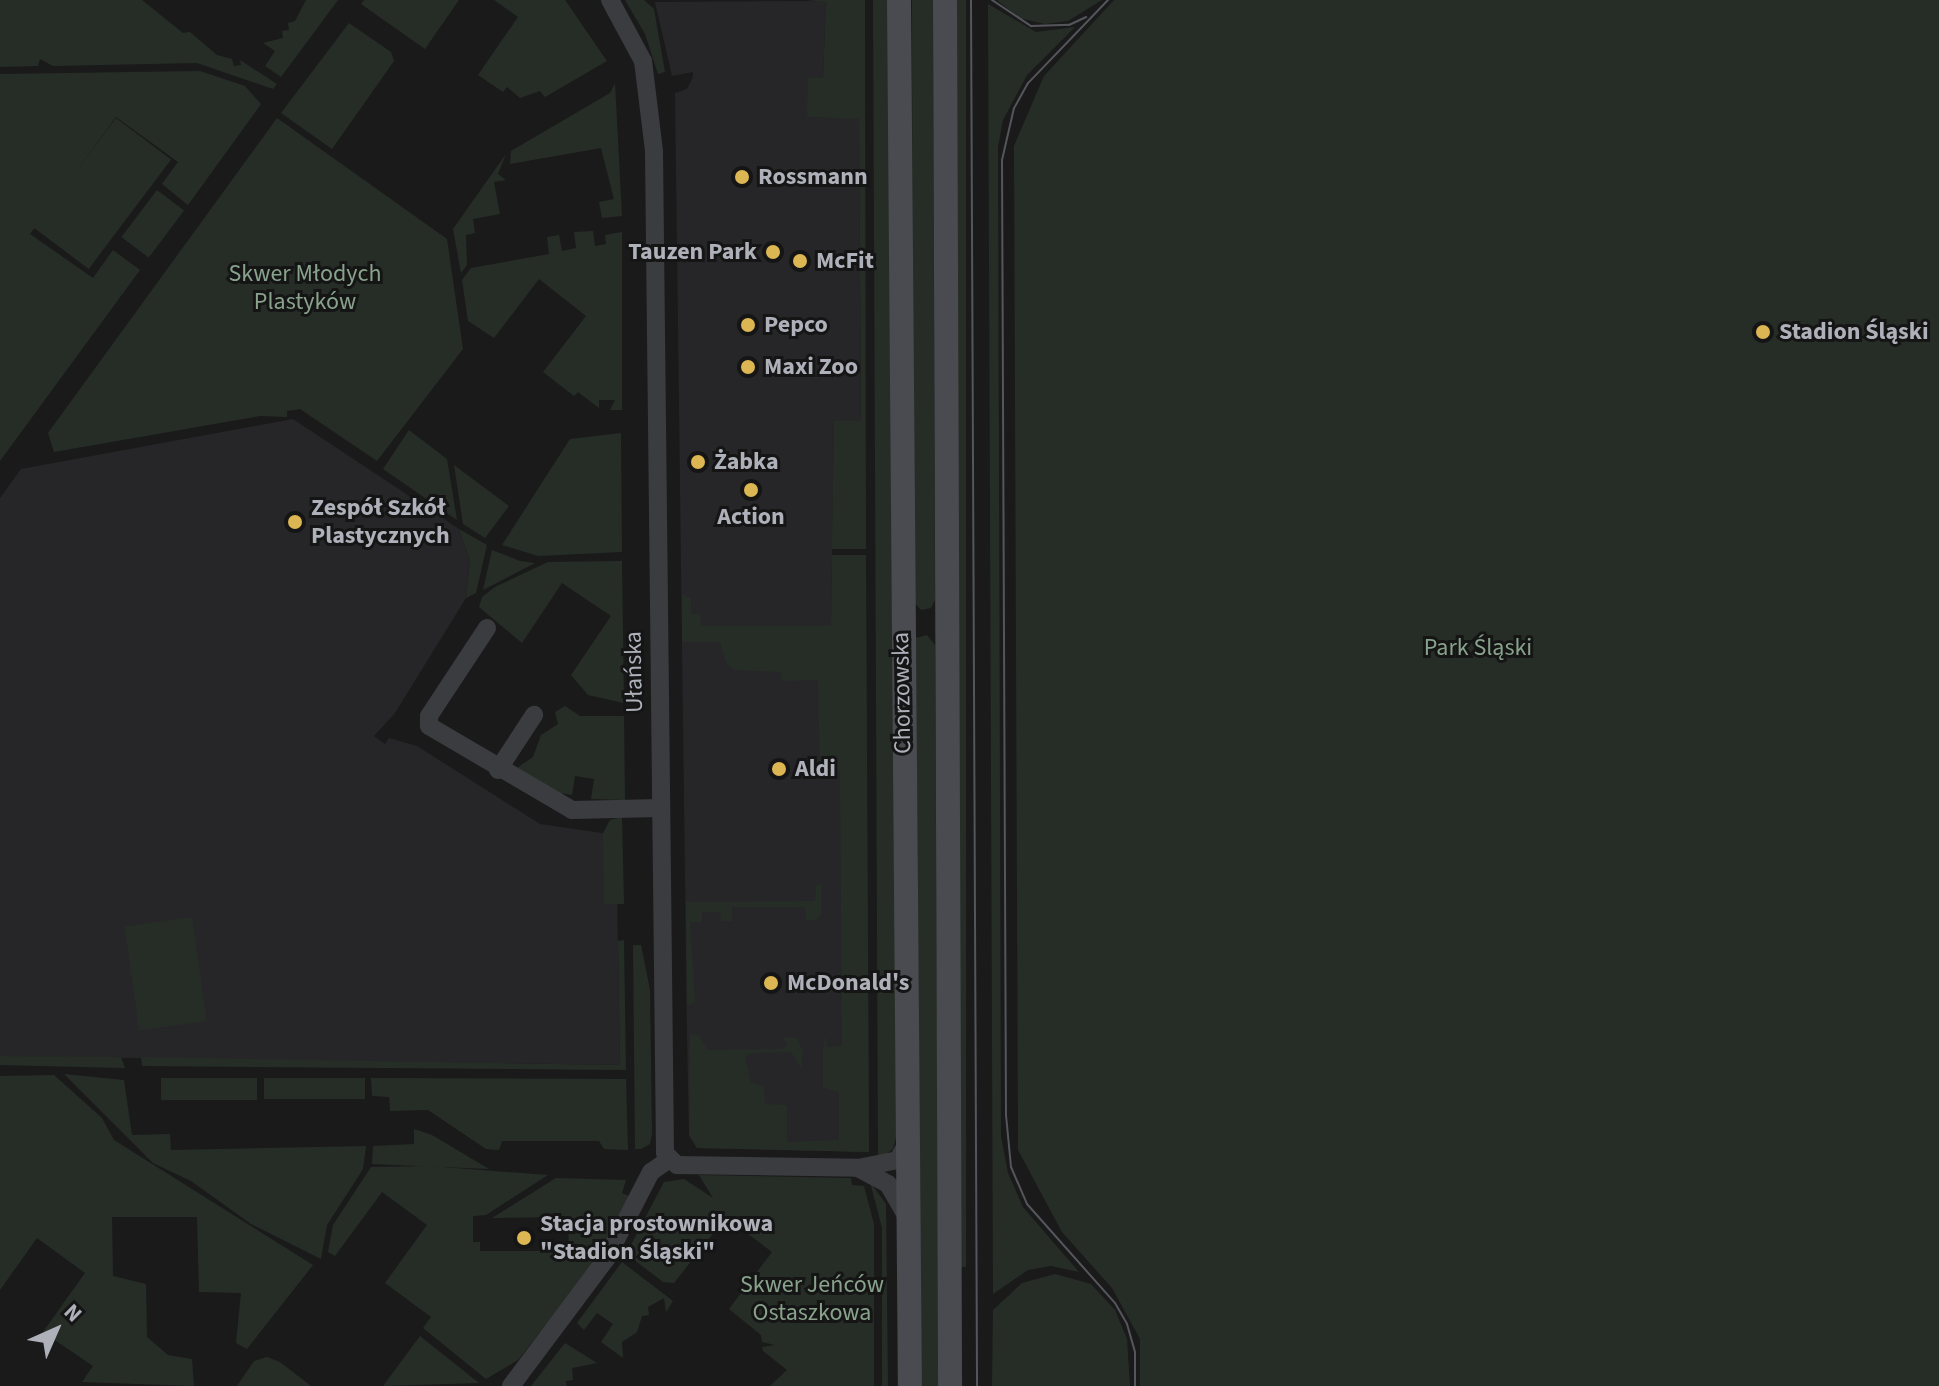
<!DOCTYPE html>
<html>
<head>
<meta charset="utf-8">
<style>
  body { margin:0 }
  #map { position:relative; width:1939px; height:1386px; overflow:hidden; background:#1a1a1b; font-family:"Source Sans 3",sans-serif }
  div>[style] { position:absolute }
  .built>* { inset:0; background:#262628 }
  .green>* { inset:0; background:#262d27; transform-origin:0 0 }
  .minor>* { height:18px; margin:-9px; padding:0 9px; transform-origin:9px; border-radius:9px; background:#3b3c40 }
  .secondary>* { height:24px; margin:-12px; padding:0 12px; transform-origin:12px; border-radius:12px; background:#494b50 }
  .tram>* { height:2px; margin:-1px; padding:0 1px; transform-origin:1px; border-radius:1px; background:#54565b }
  .dots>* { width:22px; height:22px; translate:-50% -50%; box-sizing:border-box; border:4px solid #151516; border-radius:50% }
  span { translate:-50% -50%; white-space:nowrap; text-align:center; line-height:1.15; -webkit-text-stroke:6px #151516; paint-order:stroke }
  .poi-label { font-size:24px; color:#aeb1b9; font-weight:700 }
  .left { translate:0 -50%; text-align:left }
  .right { translate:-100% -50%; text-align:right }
  .park-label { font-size:24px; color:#88a28b }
  .street-label { font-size:24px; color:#aeb1b9 }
  .north { position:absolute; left:16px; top:1290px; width:80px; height:80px; -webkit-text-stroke:6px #151516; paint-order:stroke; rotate:45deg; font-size:22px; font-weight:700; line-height:32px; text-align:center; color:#aeb1b9 }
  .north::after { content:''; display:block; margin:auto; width:28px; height:36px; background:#aeb1b9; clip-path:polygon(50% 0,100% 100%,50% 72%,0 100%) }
</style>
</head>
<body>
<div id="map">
  <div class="built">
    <i style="clip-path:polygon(826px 1px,823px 79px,808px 117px,859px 118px,861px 421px,834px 422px,831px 626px,866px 627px,869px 1152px,697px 1148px,689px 1135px,687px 1036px,675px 93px,687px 89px,693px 77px,693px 72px,672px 76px,655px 2px)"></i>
    <i style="clip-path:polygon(293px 419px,459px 529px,470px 561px,466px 598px,395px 713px,374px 736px,385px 744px,389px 738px,417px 746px,540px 824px,616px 835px,620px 1065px,0 1056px,0 498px,21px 469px)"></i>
  </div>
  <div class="green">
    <i style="clip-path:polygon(0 0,142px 0,183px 33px,190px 32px,217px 55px,232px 59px,234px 66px,241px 65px,240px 60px,277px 84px,273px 89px,197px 63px,53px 66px,40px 59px,38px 66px,0 67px)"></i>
    <i style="clip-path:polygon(306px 0,338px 0,281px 77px,265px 66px,275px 51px,263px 43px,283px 38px,282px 31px,289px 30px,288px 23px,295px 21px)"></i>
    <i style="clip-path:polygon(364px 0,459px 0,425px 49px,361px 4px)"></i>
    <i style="clip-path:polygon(494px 0,565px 0,607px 61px,545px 97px,540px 91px,520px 98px,507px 87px,503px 92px,478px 75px,518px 17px)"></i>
    <i style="clip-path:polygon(625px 0,644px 0,654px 9px,665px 72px,658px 74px,645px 34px)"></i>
    <i style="clip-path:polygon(806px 0,865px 0,866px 549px,832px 549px,832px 538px,834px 421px,861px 421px,859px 119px,807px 117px,808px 78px,823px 78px,826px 2px)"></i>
    <i style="clip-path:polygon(873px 0,888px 0,897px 1134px,893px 1149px,878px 1160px)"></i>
    <i style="clip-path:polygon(912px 0,933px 0,935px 600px,931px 608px,921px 610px,913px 601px)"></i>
    <i style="left:955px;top:0;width:11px;height:1267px"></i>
    <i style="clip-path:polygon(997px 0,1102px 0,1068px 21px,1045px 24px,1019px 18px)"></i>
    <i style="clip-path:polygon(1114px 0,1939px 0,1939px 1386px,1140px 1386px,1140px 1339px,1112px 1288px,1062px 1232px,1018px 1150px,1014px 146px,1044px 76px)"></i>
    <i style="clip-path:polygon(988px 4px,1036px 32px,1075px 27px,1027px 75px,1003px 120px,998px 147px,1001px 1136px,1008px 1173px,1023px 1207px,1079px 1272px,1051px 1266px,1028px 1270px,993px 1294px)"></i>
    <i style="clip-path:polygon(349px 23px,391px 52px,394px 61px,332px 149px,281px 113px)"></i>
    <i style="clip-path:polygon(200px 71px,245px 86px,261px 104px,188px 205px,162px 184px,178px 162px,116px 117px,30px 234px,93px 278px,113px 250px,140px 270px,0 461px,0 74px)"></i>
    <i style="clip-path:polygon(615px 83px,622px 216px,602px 218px,599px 202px,614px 199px,601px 148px,510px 164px,511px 151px,610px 93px)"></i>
    <i style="left:116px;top:118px;width:69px;height:137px;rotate:37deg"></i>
    <i style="clip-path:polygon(277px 118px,447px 239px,463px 349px,377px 461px,300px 409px,287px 411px,287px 417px,260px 416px,54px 452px,48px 433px)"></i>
    <i style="clip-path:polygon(506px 154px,498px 174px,506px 180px,494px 182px,500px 214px,473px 219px,475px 233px,466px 235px,467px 265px,461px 273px,453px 229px)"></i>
    <i style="left:157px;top:190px;width:34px;height:59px;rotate:37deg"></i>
    <i style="clip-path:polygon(593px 231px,595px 246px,606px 244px,605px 235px,622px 232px,622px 410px,610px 410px,615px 400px,599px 400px,599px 408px,578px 392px,574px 396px,543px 372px,586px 316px,539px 279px,494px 338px,468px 321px,462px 280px,471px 268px,549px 254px,547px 237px,559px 235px,562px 251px,576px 248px,574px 232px)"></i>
    <i style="clip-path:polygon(409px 430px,447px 459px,457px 520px,383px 469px)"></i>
    <i style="clip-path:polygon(621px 433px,622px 552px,538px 556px,502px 545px,570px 439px)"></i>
    <i style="clip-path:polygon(454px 465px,509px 506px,485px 538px,463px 524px)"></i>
    <i style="clip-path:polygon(459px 529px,487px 545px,476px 593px,466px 598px,470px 561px)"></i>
    <i style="clip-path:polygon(492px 550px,520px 561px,535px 563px,483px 590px)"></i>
    <i style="clip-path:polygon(832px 555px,866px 555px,869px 1152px,697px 1148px,689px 1135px,690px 1034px,699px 1036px,708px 1050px,782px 1049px,787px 1045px,783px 1037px,797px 1038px,803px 1052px,801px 1068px,791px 1052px,751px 1053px,745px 1057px,751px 1083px,764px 1086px,765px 1104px,787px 1105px,787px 1142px,839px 1140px,839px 1092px,823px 1088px,823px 1048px,826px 1034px,827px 1047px,842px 1046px,840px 771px,820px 770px,818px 680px,782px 681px,781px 672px,735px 670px,726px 663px,720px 642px,682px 642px,682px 594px,691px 599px,691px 614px,700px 614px,701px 626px,831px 626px)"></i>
    <i style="clip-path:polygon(622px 561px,624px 703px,588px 695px,571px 675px,611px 616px,562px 583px,522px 643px,479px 607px,482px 597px,495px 587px,548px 562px)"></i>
    <i style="clip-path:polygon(927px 635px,935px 645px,939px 1386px,921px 1386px,916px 638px)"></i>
    <i style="clip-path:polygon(565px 706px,580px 716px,624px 716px,625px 800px,591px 799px,594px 779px,575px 776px,572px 795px,560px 793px,517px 768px,533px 757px,541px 735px,558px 724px,555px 712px)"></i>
    <i style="clip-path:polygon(622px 817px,624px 904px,604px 904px,603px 833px,610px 820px)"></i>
    <i style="clip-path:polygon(816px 885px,821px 885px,821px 914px,816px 920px,806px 921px,805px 907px,732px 907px,732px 921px,721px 921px,720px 912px,702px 912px,702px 922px,690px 922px,695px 1002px,687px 1006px,686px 902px,815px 901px)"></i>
    <i style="left:192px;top:917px;width:105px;height:68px;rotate:82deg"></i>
    <i style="clip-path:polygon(624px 940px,626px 1070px,142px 1066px,141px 1057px,620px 1065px,618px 941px)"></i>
    <i style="clip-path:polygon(633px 945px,641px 945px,650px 990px,652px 1134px,650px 1144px,641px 1149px,635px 1149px)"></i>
    <i style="clip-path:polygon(0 1056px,121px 1057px,125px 1068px,0 1065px)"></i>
    <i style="clip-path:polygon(64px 1074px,124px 1080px,132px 1135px,170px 1134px,171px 1150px,366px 1146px,363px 1169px,327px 1225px,321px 1259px,251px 1224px,191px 1181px,153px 1163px)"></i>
    <i style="clip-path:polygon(54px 1075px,102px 1118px,114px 1140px,313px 1265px,247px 1349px,236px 1343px,241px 1293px,199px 1292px,197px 1217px,112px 1217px,113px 1276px,146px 1284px,147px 1337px,168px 1355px,192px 1359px,194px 1386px,82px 1382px,93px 1366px,43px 1332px,85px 1273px,37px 1238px,0 1290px,0 1076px)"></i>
    <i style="left:161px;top:1078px;width:96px;height:22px"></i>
    <i style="left:264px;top:1078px;width:101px;height:21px"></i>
    <i style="clip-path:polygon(371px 1078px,626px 1079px,628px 1150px,604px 1149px,599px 1141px,502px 1141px,499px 1150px,486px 1149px,428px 1110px,390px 1111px,389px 1097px,372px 1096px)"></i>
    <i style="clip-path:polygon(414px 1129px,432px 1135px,489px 1169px,372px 1164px,373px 1146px,414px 1144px)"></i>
    <i style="clip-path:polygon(429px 1166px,548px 1175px,486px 1215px,473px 1216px,473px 1242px,480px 1242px,480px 1251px,569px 1251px,568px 1217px,492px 1218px,556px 1178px,626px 1180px,622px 1193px,629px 1196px,591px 1267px,518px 1360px,486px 1379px,423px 1328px,431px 1317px,385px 1283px,427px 1225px,382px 1192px,335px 1256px,328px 1252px,333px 1225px,371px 1167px)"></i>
    <i style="clip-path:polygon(699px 1175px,851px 1178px,852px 1185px,864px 1186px,874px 1224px,874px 1386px,770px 1386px,787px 1370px,763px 1351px,762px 1347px,775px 1345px,762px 1342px,761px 1335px,729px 1309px,772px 1252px,726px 1217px,674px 1283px,663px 1282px,633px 1259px,632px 1243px,664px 1182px,684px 1179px,713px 1198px)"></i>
    <i style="clip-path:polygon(870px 1182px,886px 1204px,888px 1386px,882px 1386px,882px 1228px)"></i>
    <i style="clip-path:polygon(622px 1262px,673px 1301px,666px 1312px,664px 1298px,648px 1307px,649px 1315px,642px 1316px,637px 1332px,622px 1342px,623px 1358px,601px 1342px,613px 1324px,597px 1313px,584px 1330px,577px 1323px)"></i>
    <i style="clip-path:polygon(1055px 1274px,1091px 1284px,1115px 1310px,1127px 1339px,1130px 1386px,992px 1386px,993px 1310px,1022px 1283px)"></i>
    <i style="clip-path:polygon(420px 1336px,479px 1383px,383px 1386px)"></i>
    <i style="clip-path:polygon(565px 1343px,597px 1363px,572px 1368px,573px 1380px,566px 1381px,567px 1386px,531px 1386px)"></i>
    <i style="clip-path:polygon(267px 1357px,280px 1362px,311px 1386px,237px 1386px,254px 1361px)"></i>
  </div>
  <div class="minor">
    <i style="left:610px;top:0;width:69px;rotate:61.6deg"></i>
    <i style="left:643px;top:61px;width:91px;rotate:83deg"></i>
    <i style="left:654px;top:151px;width:1002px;rotate:89.37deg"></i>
    <i style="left:665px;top:1153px;width:17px;rotate:45deg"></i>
    <i style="left:677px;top:1165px;width:181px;rotate:0.9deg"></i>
    <i style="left:858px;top:1168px;width:41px;rotate:-11.3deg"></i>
    <i style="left:898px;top:1160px;width:19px;rotate:-62deg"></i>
    <i style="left:487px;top:628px;width:105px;rotate:123.4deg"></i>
    <i style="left:429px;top:716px;width:10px;rotate:90deg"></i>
    <i style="left:429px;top:726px;width:166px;rotate:30.4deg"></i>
    <i style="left:572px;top:810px;width:88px;rotate:-1.3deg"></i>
    <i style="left:498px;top:770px;width:66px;rotate:-56.8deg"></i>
    <i style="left:858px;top:1168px;width:34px;rotate:28deg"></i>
    <i style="left:888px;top:1184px;width:39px;rotate:60deg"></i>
    <i style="left:511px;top:1386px;width:159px;rotate:-53.2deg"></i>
    <i style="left:606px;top:1259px;width:98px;rotate:-62.7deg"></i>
    <i style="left:651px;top:1172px;width:21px;rotate:-35deg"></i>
  </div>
  <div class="secondary">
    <i style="left:899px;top:0;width:1386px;rotate:89.55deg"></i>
    <i style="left:945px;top:0;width:1386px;rotate:89.79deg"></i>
  </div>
  <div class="tram">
    <i style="left:971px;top:0;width:1386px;rotate:89.75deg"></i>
    <i style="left:992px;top:0;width:47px;rotate:33.7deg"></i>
    <i style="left:1031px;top:26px;width:38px;rotate:-2deg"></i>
    <i style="left:1069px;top:25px;width:19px;rotate:-25deg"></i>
    <i style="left:1108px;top:0;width:115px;rotate:133.9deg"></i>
    <i style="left:1028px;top:83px;width:29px;rotate:119deg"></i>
    <i style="left:1014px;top:108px;width:53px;rotate:103deg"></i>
    <i style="left:1002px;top:160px;width:955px;rotate:89.76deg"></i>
    <i style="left:1006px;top:1115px;width:52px;rotate:84.5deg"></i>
    <i style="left:1011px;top:1167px;width:40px;rotate:66.6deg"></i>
    <i style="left:1027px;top:1204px;width:132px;rotate:48.4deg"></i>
    <i style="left:1115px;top:1303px;width:24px;rotate:60deg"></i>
    <i style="left:1127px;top:1324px;width:29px;rotate:74deg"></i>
    <i style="left:1135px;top:1352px;width:34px;rotate:90deg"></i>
  </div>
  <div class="dots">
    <i style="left:742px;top:177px;background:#dcb652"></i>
    <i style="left:773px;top:252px;background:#dcb652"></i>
    <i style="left:800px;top:261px;background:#dcb652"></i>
    <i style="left:748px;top:325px;background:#dcb652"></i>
    <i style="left:1763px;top:332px;background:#dcb652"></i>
    <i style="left:748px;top:367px;background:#dcb652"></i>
    <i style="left:698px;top:462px;background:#dcb652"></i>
    <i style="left:751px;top:490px;background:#dcb652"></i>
    <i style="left:295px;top:522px;background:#dcb652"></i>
    <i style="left:779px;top:769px;background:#dcb652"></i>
    <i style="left:771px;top:983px;background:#dcb652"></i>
    <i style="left:524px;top:1238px;background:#dcb652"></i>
  </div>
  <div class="poi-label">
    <span class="left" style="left:758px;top:177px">Rossmann</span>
    <span class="right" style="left:757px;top:252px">Tauzen Park</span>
    <span class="left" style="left:816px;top:261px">McFit</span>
    <span class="left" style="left:764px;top:325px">Pepco</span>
    <span class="left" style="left:1779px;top:332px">Stadion Śląski</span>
    <span class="left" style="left:764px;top:367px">Maxi Zoo</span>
    <span class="left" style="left:714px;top:462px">Żabka</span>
    <span class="left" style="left:311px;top:522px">Zespół Szkół<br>Plastycznych</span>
    <span style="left:751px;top:517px">Action</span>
    <span class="left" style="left:795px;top:769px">Aldi</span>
    <span class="left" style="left:787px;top:983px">McDonald's</span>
    <span class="left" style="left:540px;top:1238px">Stacja prostownikowa<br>"Stadion Śląski"</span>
  </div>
  <div class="park-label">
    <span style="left:305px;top:288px">Skwer Młodych<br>Plastyków</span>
    <span style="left:1478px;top:648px">Park Śląski</span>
    <span style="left:812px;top:1299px">Skwer Jeńców<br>Ostaszkowa</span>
  </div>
  <div class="street-label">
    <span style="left:634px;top:672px;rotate:-91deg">Ułańska</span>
    <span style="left:902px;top:693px;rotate:-91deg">Chorzowska</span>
  </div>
  <div class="north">N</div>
</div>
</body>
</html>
